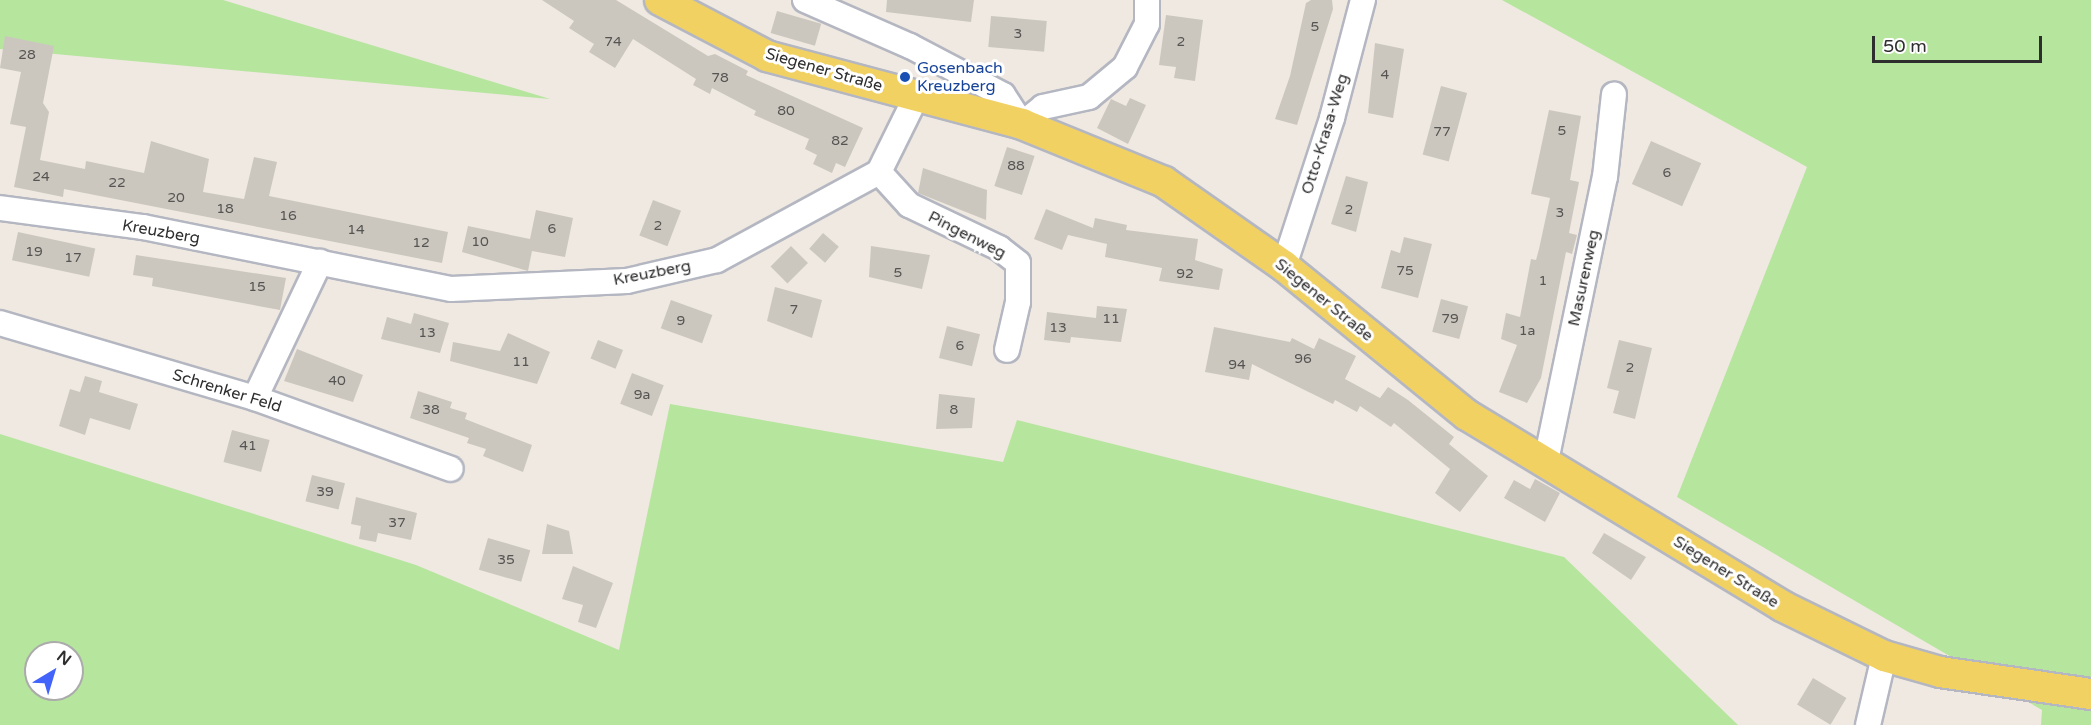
<!DOCTYPE html>
<html>
<head>
<meta charset="utf-8">
<style>
  body { margin:0 }
  #map { position:relative; width:2091px; height:725px; overflow:hidden; background:#efe9e1; font-family:"Varela Round",sans-serif }
  div>[style] { position:absolute }
  .green>* { inset:0; background:#b6e59e }
  .building>* { inset:0; background:#cbc7bf; transform-origin:0 0 }
  .roads { filter:drop-shadow(2px 0 #b4b7c1) drop-shadow(-2px 0 #b4b7c1) drop-shadow(0 2px #b4b7c1) drop-shadow(0 -2px #b4b7c1) }
  .minor>* { height:24px; margin:-12px; padding:0 12px; transform-origin:12px; border-radius:12px; background:#fff }
  .major>* { height:30px; margin:-15px; padding:0 15px; transform-origin:15px; border-radius:15px; background:#f2d163 }
  .dots>* { width:16px; height:16px; translate:-50% -50%; box-sizing:border-box; border:3px solid #fff; border-radius:50% }
  span { translate:-50% -50%; white-space:nowrap; text-align:center; line-height:1.15; -webkit-text-stroke:6px #fff; paint-order:stroke }
  .number-label { font-size:14px; color:#555452 }
  .number-label span { -webkit-text-stroke-width:0 }
  .transit-label { font-size:16px; color:#164399 }
  .left { translate:0 -50%; text-align:left }
  .street-label { font-size:16px; color:#2e2e2e }
  .north { position:absolute; left:24px; top:641px; width:60px; height:60px; box-sizing:border-box; background:#fff; border:2px solid #ababab; border-radius:50%; rotate:38deg; font-size:16px; font-weight:700; line-height:24px; text-align:center; color:#2e2e2e }
  .north::after { content:''; display:block; margin:auto; width:21px; height:27px; background:#4264fb; clip-path:polygon(50% 0,100% 100%,50% 72%,0 100%) }
  .scale { position:absolute; left:1872px; top:36px; width:170px; height:27px; box-sizing:border-box; border:3px solid #2e2e2e; border-top:0; padding-left:8px; font-size:18px; line-height:21px; white-space:nowrap; color:#2e2e2e; -webkit-text-stroke:4px #fff; paint-order:stroke }
</style>
</head>
<body>
<div id="map">
  <div class="green">
    <i style="clip-path:polygon(0 0,223px 0,550px 99px,0 49px)"></i>
    <i style="clip-path:polygon(1502px 0,2091px 0,2091px 725px,2041px 725px,2042px 710px,1677px 497px,1807px 167px)"></i>
    <i style="clip-path:polygon(evenodd,670px 404px,1003px 462px,1017px 420px,1564px 557px,1738px 725px,0 725px,0 434px,416px 565px,619px 650px,670px 404px,36px 653px,72px 653px,72px 689px,36px 689px,36px 653px)"></i>
  </div>
  <div class="building">
    <i style="clip-path:polygon(542px 0,616px 0,708px 56px,715px 54px,748px 71px,746px 75px,863px 128px,845px 167px,836px 163px,832px 173px,813px 164px,817px 155px,805px 149px,809px 139px,754px 115px,756px 111px,712px 88px,710px 94px,693px 85px,696px 79px,633px 39px,615px 68px,589px 52px,594px 44px,569px 28px,574px 21px)"></i>
    <i style="clip-path:polygon(887px 0,974px 0,971px 22px,886px 12px)"></i>
    <i style="clip-path:polygon(1311px 0,1332px 0,1333px 9px,1297px 125px,1275px 119px,1290px 76px,1306px 3px)"></i>
    <i style="left:777px;top:11px;width:46px;height:23px;rotate:16deg"></i>
    <i style="clip-path:polygon(1166px 15px,1203px 20px,1195px 81px,1174px 78px,1176px 67px,1159px 65px)"></i>
    <i style="left:991px;top:16px;width:56px;height:31px;rotate:5deg"></i>
    <i style="clip-path:polygon(5px 36px,54px 46px,43px 103px,49px 112px,40px 160px,85px 169px,86px 161px,144px 173px,151px 141px,209px 159px,203px 192px,244px 199px,254px 157px,277px 162px,269px 196px,448px 232px,442px 263px,64px 189px,63px 197px,14px 187px,26px 127px,10px 124px,21px 72px,0 68px)"></i>
    <i style="clip-path:polygon(1375px 43px,1404px 49px,1393px 118px,1368px 113px)"></i>
    <i style="left:1441px;top:86px;width:27px;height:71px;rotate:15deg"></i>
    <i style="clip-path:polygon(1130px 98px,1146px 105px,1128px 144px,1097px 128px,1111px 99px,1126px 106px)"></i>
    <i style="clip-path:polygon(1549px 110px,1581px 116px,1570px 180px,1579px 182px,1569px 233px,1577px 235px,1572px 254px,1566px 252px,1541px 378px,1527px 403px,1499px 392px,1517px 345px,1501px 339px,1506px 313px,1520px 317px,1531px 259px,1536px 260px,1539px 249px,1550px 198px,1531px 194px)"></i>
    <i style="left:1651px;top:141px;width:55px;height:47px;rotate:24deg"></i>
    <i style="left:1007px;top:147px;width:29px;height:41px;rotate:18deg"></i>
    <i style="clip-path:polygon(923px 168px,987px 190px,986px 220px,918px 193px)"></i>
    <i style="clip-path:polygon(1346px 176px,1368px 182px,1356px 232px,1331px 224px)"></i>
    <i style="left:653px;top:200px;width:30px;height:38px;rotate:21deg"></i>
    <i style="clip-path:polygon(1046px 209px,1093px 228px,1095px 218px,1127px 225px,1126px 230px,1198px 239px,1195px 260px,1223px 269px,1219px 290px,1159px 281px,1162px 268px,1105px 257px,1107px 244px,1068px 235px,1062px 250px,1034px 239px)"></i>
    <i style="clip-path:polygon(536px 210px,573px 218px,565px 257px,532px 251px,528px 271px,462px 252px,468px 226px,530px 239px)"></i>
    <i style="left:18px;top:232px;width:79px;height:29px;rotate:12deg"></i>
    <i style="left:823px;top:233px;width:21px;height:21px;rotate:41deg"></i>
    <i style="clip-path:polygon(1404px 237px,1432px 244px,1418px 298px,1381px 288px,1391px 250px,1400px 253px)"></i>
    <i style="left:791px;top:246px;width:24px;height:29px;rotate:45deg"></i>
    <i style="clip-path:polygon(871px 246px,930px 255px,922px 289px,869px 277px)"></i>
    <i style="clip-path:polygon(136px 255px,286px 278px,280px 310px,152px 286px,153px 278px,133px 275px)"></i>
    <i style="clip-path:polygon(775px 287px,822px 300px,812px 338px,767px 321px)"></i>
    <i style="left:1441px;top:299px;width:28px;height:34px;rotate:15deg"></i>
    <i style="left:671px;top:300px;width:44px;height:30px;rotate:20deg"></i>
    <i style="clip-path:polygon(1097px 306px,1127px 309px,1121px 342px,1071px 337px,1070px 343px,1044px 340px,1047px 312px,1096px 318px)"></i>
    <i style="clip-path:polygon(414px 313px,449px 323px,440px 353px,381px 339px,387px 317px,411px 324px)"></i>
    <i style="left:947px;top:326px;width:34px;height:33px;rotate:14deg"></i>
    <i style="clip-path:polygon(1214px 327px,1290px 342px,1292px 338px,1314px 349px,1319px 338px,1356px 356px,1345px 379px,1380px 398px,1388px 387px,1408px 400px,1454px 437px,1449px 444px,1488px 476px,1460px 512px,1435px 493px,1450px 469px,1394px 423px,1391px 427px,1360px 406px,1357px 412px,1335px 400px,1333px 404px,1252px 364px,1249px 380px,1205px 372px)"></i>
    <i style="clip-path:polygon(508px 333px,550px 352px,537px 384px,450px 361px,453px 342px,500px 351px)"></i>
    <i style="left:598px;top:340px;width:27px;height:20px;rotate:22deg"></i>
    <i style="clip-path:polygon(1619px 340px,1652px 348px,1635px 419px,1613px 413px,1619px 391px,1607px 388px)"></i>
    <i style="clip-path:polygon(297px 349px,363px 375px,353px 402px,284px 381px)"></i>
    <i style="left:632px;top:373px;width:34px;height:33px;rotate:21deg"></i>
    <i style="clip-path:polygon(85px 376px,102px 381px,99px 392px,138px 404px,130px 430px,90px 418px,85px 435px,59px 426px,70px 389px,80px 392px)"></i>
    <i style="clip-path:polygon(418px 391px,452px 402px,450px 408px,467px 413px,465px 419px,532px 445px,523px 472px,483px 456px,486px 449px,467px 443px,469px 438px,410px 418px)"></i>
    <i style="clip-path:polygon(939px 394px,975px 398px,972px 428px,936px 429px)"></i>
    <i style="left:232px;top:430px;width:39px;height:33px;rotate:15deg"></i>
    <i style="left:312px;top:475px;width:34px;height:27px;rotate:14deg"></i>
    <i style="clip-path:polygon(1535px 479px,1560px 493px,1545px 522px,1504px 498px,1514px 480px,1530px 489px)"></i>
    <i style="clip-path:polygon(356px 497px,417px 513px,411px 540px,378px 533px,376px 542px,359px 539px,361px 526px,351px 524px)"></i>
    <i style="clip-path:polygon(547px 524px,569px 531px,573px 554px,542px 554px)"></i>
    <i style="clip-path:polygon(1604px 533px,1646px 557px,1631px 580px,1592px 553px)"></i>
    <i style="left:488px;top:538px;width:44px;height:33px;rotate:16deg"></i>
    <i style="clip-path:polygon(573px 566px,613px 583px,596px 628px,578px 622px,583px 605px,562px 599px)"></i>
    <i style="left:1813px;top:678px;width:39px;height:31px;rotate:31deg"></i>
  </div>
  <div class="roads">
    <div class="minor">
      <i style="left:805px;top:0;width:115px;rotate:23.7deg"></i>
      <i style="left:910px;top:46px;width:105px;rotate:27.8deg"></i>
      <i style="left:1003px;top:95px;width:35px;rotate:57deg"></i>
      <i style="left:1022px;top:124px;width:27px;rotate:-39deg"></i>
      <i style="left:1043px;top:107px;width:47px;rotate:-12.3deg"></i>
      <i style="left:1089px;top:97px;width:47px;rotate:-39.8deg"></i>
      <i style="left:1125px;top:67px;width:48px;rotate:-62.9deg"></i>
      <i style="left:1147px;top:24px;width:24px;rotate:-90deg"></i>
      <i style="left:879px;top:172px;width:45px;rotate:47.7deg"></i>
      <i style="left:909px;top:205px;width:100px;rotate:25.5deg"></i>
      <i style="left:999px;top:248px;width:24px;rotate:38deg"></i>
      <i style="left:1018px;top:263px;width:39px;rotate:90deg"></i>
      <i style="left:1018px;top:302px;width:49px;rotate:102.9deg"></i>
      <i style="left:0;top:208px;width:144px;rotate:7.6deg"></i>
      <i style="left:143px;top:227px;width:314px;rotate:11.4deg"></i>
      <i style="left:451px;top:289px;width:176px;rotate:-2.6deg"></i>
      <i style="left:627px;top:281px;width:92px;rotate:-13.1deg"></i>
      <i style="left:717px;top:260px;width:184px;rotate:-28.5deg"></i>
      <i style="left:879px;top:172px;width:86px;rotate:-63.7deg"></i>
      <i style="left:1284px;top:266px;width:156px;rotate:-72deg"></i>
      <i style="left:1332px;top:118px;width:122px;rotate:-75.3deg"></i>
      <i style="left:0;top:323px;width:266px;rotate:16.4deg"></i>
      <i style="left:255px;top:398px;width:208px;rotate:19.9deg"></i>
      <i style="left:255px;top:398px;width:151px;rotate:-64.5deg"></i>
      <i style="left:1546px;top:461px;width:290px;rotate:-78.3deg"></i>
      <i style="left:1605px;top:177px;width:83px;rotate:-83.8deg"></i>
      <i style="left:1868px;top:725px;width:71px;rotate:-76.9deg"></i>
    </div>
    <div class="major">
      <i style="left:660px;top:0;width:121px;rotate:27.6deg"></i>
      <i style="left:767px;top:56px;width:264px;rotate:14.9deg"></i>
      <i style="left:1022px;top:124px;width:153px;rotate:22.2deg"></i>
      <i style="left:1164px;top:182px;width:146px;rotate:35deg"></i>
      <i style="left:1284px;top:266px;width:236px;rotate:39.2deg"></i>
      <i style="left:1467px;top:415px;width:368px;rotate:31.2deg"></i>
      <i style="left:1782px;top:606px;width:114px;rotate:26.1deg"></i>
      <i style="left:1884px;top:656px;width:58px;rotate:15.9deg"></i>
      <i style="left:1940px;top:672px;width:153px;rotate:8.3deg"></i>
    </div>
  </div>
  <div class="dots">
    <i style="left:905px;top:77px;background:#1a4fb4"></i>
  </div>
  <div class="number-label">
    <span style="left:1315px;top:27px">5</span>
    <span style="left:1018px;top:34px">3</span>
    <span style="left:613px;top:42px">74</span>
    <span style="left:1181px;top:42px">2</span>
    <span style="left:27px;top:55px">28</span>
    <span style="left:1385px;top:75px">4</span>
    <span style="left:720px;top:78px">78</span>
    <span style="left:786px;top:111px">80</span>
    <span style="left:1562px;top:131px">5</span>
    <span style="left:1442px;top:132px">77</span>
    <span style="left:840px;top:141px">82</span>
    <span style="left:1016px;top:166px">88</span>
    <span style="left:1667px;top:173px">6</span>
    <span style="left:41px;top:177px">24</span>
    <span style="left:117px;top:183px">22</span>
    <span style="left:176px;top:198px">20</span>
    <span style="left:225px;top:209px">18</span>
    <span style="left:1349px;top:210px">2</span>
    <span style="left:1560px;top:213px">3</span>
    <span style="left:288px;top:216px">16</span>
    <span style="left:658px;top:226px">2</span>
    <span style="left:552px;top:229px">6</span>
    <span style="left:356px;top:230px">14</span>
    <span style="left:480px;top:242px">10</span>
    <span style="left:421px;top:243px">12</span>
    <span style="left:34px;top:252px">19</span>
    <span style="left:73px;top:258px">17</span>
    <span style="left:1405px;top:271px">75</span>
    <span style="left:898px;top:273px">5</span>
    <span style="left:1185px;top:274px">92</span>
    <span style="left:1543px;top:281px">1</span>
    <span style="left:257px;top:287px">15</span>
    <span style="left:794px;top:310px">7</span>
    <span style="left:1111px;top:319px">11</span>
    <span style="left:1450px;top:319px">79</span>
    <span style="left:681px;top:321px">9</span>
    <span style="left:1058px;top:328px">13</span>
    <span style="left:1527px;top:331px">1a</span>
    <span style="left:427px;top:333px">13</span>
    <span style="left:960px;top:346px">6</span>
    <span style="left:1303px;top:359px">96</span>
    <span style="left:521px;top:362px">11</span>
    <span style="left:1237px;top:365px">94</span>
    <span style="left:1630px;top:368px">2</span>
    <span style="left:337px;top:381px">40</span>
    <span style="left:642px;top:395px">9a</span>
    <span style="left:431px;top:410px">38</span>
    <span style="left:954px;top:410px">8</span>
    <span style="left:248px;top:446px">41</span>
    <span style="left:325px;top:492px">39</span>
    <span style="left:397px;top:523px">37</span>
    <span style="left:506px;top:560px">35</span>
  </div>
  <div class="transit-label">
    <span class="left" style="left:917px;top:77px">Gosenbach<br>Kreuzberg</span>
  </div>
  <div class="street-label">
    <span style="left:824px;top:70px;rotate:16deg">Siegener Straße</span>
    <span style="left:1325px;top:134px;rotate:-73deg">Otto-Krasa-Weg</span>
    <span style="left:161px;top:232px;rotate:10deg">Kreuzberg</span>
    <span style="left:967px;top:235px;rotate:27deg">Pingenweg</span>
    <span style="left:652px;top:273px;rotate:-11deg">Kreuzberg</span>
    <span style="left:1584px;top:278px;rotate:-78deg">Masurenweg</span>
    <span style="left:1324px;top:300px;rotate:39deg">Siegener Straße</span>
    <span style="left:227px;top:391px;rotate:17deg">Schrenker Feld</span>
    <span style="left:1726px;top:572px;rotate:32deg">Siegener Straße</span>
  </div>
  <div class="north">N</div>
  <div class="scale">50 m</div>
</div>
</body>
</html>
